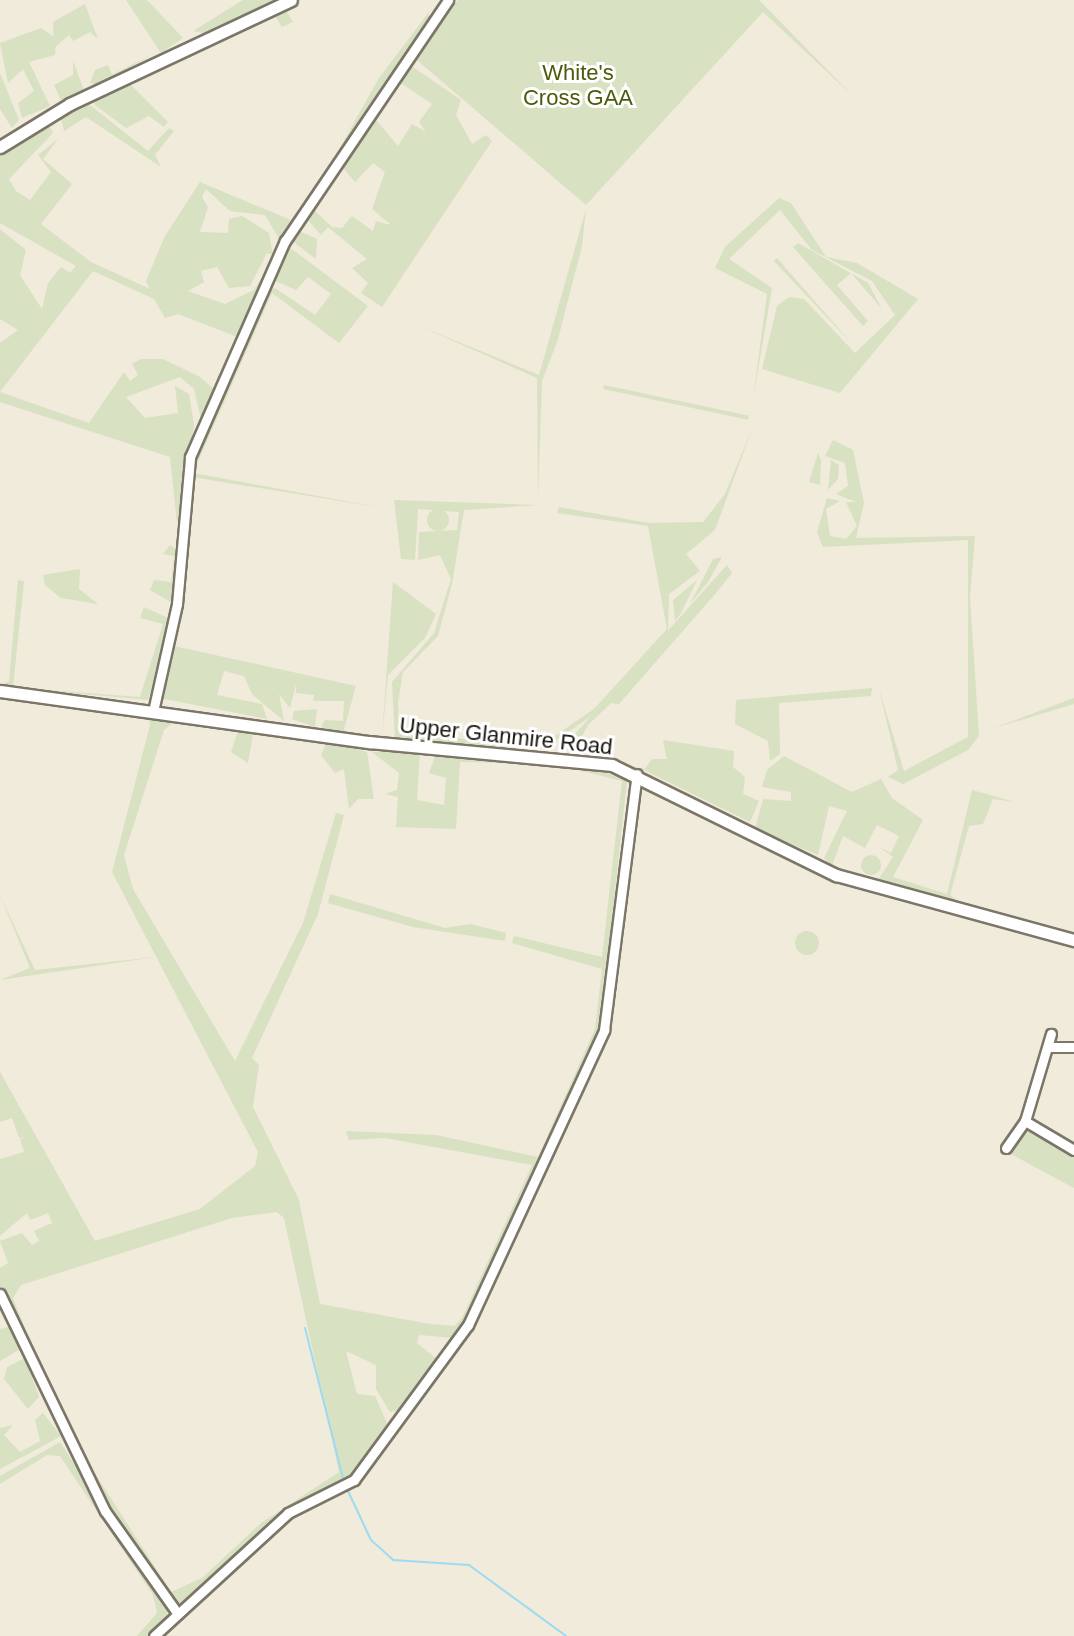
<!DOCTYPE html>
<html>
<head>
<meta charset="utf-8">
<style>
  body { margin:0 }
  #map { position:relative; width:1074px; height:1636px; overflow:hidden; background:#f0ebdb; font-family:Helvetica,sans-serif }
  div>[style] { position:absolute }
  .green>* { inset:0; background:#d8e1c1; transform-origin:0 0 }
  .round { border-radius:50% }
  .stream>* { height:2px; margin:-1px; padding:0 1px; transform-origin:1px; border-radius:1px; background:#9edaf2 }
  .roads { filter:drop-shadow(2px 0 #7b7668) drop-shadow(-2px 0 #7b7668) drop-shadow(0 2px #7b7668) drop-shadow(0 -2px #7b7668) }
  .minor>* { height:9px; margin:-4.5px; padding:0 4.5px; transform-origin:4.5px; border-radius:4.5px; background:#fff }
  .major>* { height:11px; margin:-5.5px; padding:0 5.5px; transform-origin:5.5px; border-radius:5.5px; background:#fff }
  span { translate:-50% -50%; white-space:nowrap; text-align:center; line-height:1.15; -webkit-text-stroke:6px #fff; paint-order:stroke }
  .park-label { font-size:22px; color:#4c5a0a }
  .street-label { font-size:22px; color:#16140f }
</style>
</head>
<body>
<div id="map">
  <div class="green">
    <i style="clip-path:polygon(126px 0,147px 0,183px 38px,161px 53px)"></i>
    <i style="clip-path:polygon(243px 0,277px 0,208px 34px,193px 31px)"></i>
    <i style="clip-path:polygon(458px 0,759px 0,853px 96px,763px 12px,586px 205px,417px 60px)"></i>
    <i style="clip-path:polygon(85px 4px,98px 39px,90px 32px,73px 41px,69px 35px,54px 48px,53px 22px)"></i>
    <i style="clip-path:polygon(285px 9px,293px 22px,282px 27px,275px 16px,178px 56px)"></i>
    <i style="clip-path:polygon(429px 12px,429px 19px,319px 185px,379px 78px)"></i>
    <i style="clip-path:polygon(41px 28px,56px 38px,55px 55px,29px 62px,50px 106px,22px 118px,18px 103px,34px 91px,23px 69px,8px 83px,0 43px)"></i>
    <i style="clip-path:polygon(153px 54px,100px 85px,90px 83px,95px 70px,108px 65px,112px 75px)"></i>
    <i style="clip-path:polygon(171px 59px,131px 85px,168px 122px,164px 127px,149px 116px,126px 128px,95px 105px,93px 97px)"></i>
    <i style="clip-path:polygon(73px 61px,84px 90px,61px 100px,54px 85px,73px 75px)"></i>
    <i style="clip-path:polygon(407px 63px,461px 100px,456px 115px,472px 144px,486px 135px,492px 141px,382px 307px,361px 293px,368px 283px,352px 268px,367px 259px,328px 227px,321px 235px,308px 220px,314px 210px,332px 227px,342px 228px,352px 216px,373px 231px,376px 221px,391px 225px,372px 209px,385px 172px,373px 163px,355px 182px,343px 168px,371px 114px,398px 146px,412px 124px,426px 132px,419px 122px,432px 104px,398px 81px)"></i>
    <i style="clip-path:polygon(0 73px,19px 120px,12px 128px,0 109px)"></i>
    <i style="clip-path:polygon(85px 101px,148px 151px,169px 128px,174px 131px,155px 155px,161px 167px,86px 117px,64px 131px,60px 114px)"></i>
    <i style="clip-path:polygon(48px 124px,53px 133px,9px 179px,16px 191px,30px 200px,51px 172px,38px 155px,58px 139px,43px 159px,72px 184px,41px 224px,91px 262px,150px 289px,146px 281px,165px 236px,200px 182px,291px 220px,307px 206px,281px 242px,265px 215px,230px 211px,206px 189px,202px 197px,208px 207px,200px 232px,228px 233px,229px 219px,242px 216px,269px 233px,273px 255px,267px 253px,250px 286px,229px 288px,217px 267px,201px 271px,204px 282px,188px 291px,225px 304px,254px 290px,269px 266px,240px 338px,178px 314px,165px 318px,154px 299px,93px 271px,0 392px,89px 423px,124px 372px,130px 381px,138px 375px,132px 364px,141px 359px,163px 359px,200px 377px,215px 390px,202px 423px,194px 389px,180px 377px,126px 397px,145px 418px,178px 413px,175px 386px,189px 394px,194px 425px,177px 524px,170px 457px,0 402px,0 343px,18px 330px,0 319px,0 229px,26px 250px,20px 275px,42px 309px,48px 283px,61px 267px,70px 273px,76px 266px,0 223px,0 153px)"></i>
    <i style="clip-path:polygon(779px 198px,791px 203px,826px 257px,857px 263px,918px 299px,840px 393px,762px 369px,777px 306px,789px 297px,804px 299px,855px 353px,895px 315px,872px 281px,812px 250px,780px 210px,729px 259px,772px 288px,753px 399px,767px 294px,715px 268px,725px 247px)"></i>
    <i style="clip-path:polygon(586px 209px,582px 246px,558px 339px,542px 381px,538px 498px,537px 378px,422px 327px,539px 375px)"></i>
    <i style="clip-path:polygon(299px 231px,317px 239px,316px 259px,292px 241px)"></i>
    <i style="clip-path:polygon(798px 243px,868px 283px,882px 309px,851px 273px,837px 285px,868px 321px,863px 326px,793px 247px)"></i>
    <i style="clip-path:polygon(289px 247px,368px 306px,339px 343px,272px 293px,193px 473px,383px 508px,192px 477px,183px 545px,195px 453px,268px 291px,275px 288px,315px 315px,331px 294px,308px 277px,296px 290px,273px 280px)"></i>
    <i style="clip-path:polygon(777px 258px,853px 345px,774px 261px)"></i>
    <i style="left:604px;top:385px;width:148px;height:4px;rotate:12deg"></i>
    <i style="clip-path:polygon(752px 429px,715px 530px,686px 554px,700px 571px,669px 594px,668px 631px,590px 717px,543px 749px,395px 740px,392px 682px,434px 633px,451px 579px,440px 555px,418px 560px,419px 532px,457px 530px,459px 512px,418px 509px,415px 560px,401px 559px,394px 500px,540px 505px,464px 510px,452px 584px,438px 636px,403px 672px,398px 702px,399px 734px,543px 744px,594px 709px,667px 629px,648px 526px,557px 513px,559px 507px,648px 523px,703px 522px,725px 494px)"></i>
    <i style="clip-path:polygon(833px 440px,853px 450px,864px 503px,856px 538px,975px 536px,970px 598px,979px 736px,968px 750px,903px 784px,888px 777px,898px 770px,879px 689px,904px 771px,968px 737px,968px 540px,823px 547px,817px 532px,827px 498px,840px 501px,826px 509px,830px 536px,846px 539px,857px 526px,846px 502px,856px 502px,836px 494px,848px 486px,845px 463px,825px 456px)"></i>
    <i style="clip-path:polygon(818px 453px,821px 460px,820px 485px,809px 482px)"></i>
    <i style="clip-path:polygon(831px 460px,839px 465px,838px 479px,828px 490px)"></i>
    <i class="round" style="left:427px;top:509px;width:22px;height:22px"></i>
    <i style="clip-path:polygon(170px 545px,176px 549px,174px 604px,150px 590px,154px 580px,171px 582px,174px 556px,163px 554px)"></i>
    <i style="clip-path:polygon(395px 552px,393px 582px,436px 614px,425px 638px,388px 675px,382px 738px)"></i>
    <i style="clip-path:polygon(722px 557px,708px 582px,690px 604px,713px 559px)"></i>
    <i style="clip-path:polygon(727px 565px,732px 573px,716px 593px,619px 704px,611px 703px,588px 725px,574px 751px,566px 744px)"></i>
    <i style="clip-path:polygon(80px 569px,79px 589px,98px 604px,61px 598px,45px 585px,43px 575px)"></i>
    <i style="clip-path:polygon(183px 577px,174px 646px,356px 686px,343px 733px,321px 727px,325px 720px,343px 721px,344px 701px,313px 701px,314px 695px,296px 693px,296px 684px,290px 708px,279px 694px,284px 721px,252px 694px,244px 676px,224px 671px,217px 695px,262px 704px,267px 719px,159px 698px)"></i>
    <i style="clip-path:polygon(18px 580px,24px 581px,13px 687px,0 686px,9px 681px)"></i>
    <i style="clip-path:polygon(697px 580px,680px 615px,675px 621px,673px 600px)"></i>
    <i style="clip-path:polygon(144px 607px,166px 617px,169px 630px,148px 700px,20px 688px,140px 697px,163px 624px,140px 618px)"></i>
    <i style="clip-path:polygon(872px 688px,871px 696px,779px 703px,780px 754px,770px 761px,768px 741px,735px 724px,736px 700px)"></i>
    <i style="clip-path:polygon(1074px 698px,1074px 704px,994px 728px)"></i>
    <i style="clip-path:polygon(317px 709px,315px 727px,292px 719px,294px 711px)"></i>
    <i style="clip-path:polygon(147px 714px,254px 729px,248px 763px,231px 752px,238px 731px,175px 721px,164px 730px,124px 855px,133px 889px,235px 1061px,303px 923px,336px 813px,344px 815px,318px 914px,252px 1058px,259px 1065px,253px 1107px,299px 1200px,320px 1304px,430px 1324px,454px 1326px,462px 1318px,532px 1165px,385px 1138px,349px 1140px,346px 1131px,436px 1135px,538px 1157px,595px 1029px,602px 969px,512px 943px,514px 936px,602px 957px,622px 781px,554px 764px,460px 762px,456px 829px,396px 827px,398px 797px,385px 794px,397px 790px,399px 773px,372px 752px,420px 751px,417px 800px,444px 805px,446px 778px,429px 773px,436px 754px,588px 767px,627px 780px,600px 1029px,472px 1311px,454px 1338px,419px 1335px,417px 1343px,438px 1360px,397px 1411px,390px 1412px,376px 1389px,376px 1365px,346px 1351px,357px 1394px,375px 1396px,389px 1428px,351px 1480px,285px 1511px,179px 1608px,108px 1509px,62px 1422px,171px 1592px,202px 1578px,261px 1523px,339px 1472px,284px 1218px,277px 1212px,232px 1218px,21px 1285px,13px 1298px,60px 1416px,0 1287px,0 1268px,8px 1263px,0 1241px,22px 1233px,32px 1245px,39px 1241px,34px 1231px,52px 1223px,48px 1213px,30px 1220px,27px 1213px,0 1236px,0 1159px,24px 1152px,20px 1139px,28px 1137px,19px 1138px,12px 1118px,0 1122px,0 1072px,95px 1241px,200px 1209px,255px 1166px,258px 1152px,112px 872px,150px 725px)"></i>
    <i style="clip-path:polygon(663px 740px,734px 751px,733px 767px,745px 777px,743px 794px,759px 801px,750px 822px,644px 770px,652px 759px,667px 759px)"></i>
    <i style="clip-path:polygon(327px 741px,367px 752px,374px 799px,358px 799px,349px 809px,344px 769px,335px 773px,321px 755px)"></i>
    <i style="clip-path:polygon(784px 756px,852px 792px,881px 779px,892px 798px,923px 820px,893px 877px,947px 894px,972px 790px,1015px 802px,993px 799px,983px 824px,969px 826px,950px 895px,961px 903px,954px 903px,878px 880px,893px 857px,879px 847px,891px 853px,899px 836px,877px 825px,865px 848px,843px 836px,831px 868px,824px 858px,847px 811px,829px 806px,818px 855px,755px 829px,763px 799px,791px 801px,791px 792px,762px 787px,767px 770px)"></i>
    <i class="round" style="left:861px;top:855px;width:20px;height:20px"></i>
    <i style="clip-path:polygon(330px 894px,445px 928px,470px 924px,506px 933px,505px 941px,413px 927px,328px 903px)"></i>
    <i style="clip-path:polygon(0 895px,35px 970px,156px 957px,0 980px,30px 968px)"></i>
    <i class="round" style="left:795px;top:931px;width:24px;height:24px"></i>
    <i style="clip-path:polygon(1027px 1126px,1074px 1154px,1074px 1188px,1009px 1153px)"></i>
    <i style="clip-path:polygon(11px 1326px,22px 1348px,0 1361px,0 1329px)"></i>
    <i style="clip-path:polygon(25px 1358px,39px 1397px,28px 1409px,4px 1379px,7px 1367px)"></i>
    <i style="clip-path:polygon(43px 1413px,61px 1436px,0 1469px,0 1428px,13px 1425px,4px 1435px,20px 1452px,40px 1441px,35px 1420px)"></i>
    <i style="clip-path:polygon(60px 1442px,167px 1605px,167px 1617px,148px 1636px,137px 1636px,157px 1613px,153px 1595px,60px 1456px,47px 1455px,0 1484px,0 1476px)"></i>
  </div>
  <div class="stream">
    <i style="left:305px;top:1328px;width:159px;rotate:75.8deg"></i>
    <i style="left:348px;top:1491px;width:54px;rotate:64.9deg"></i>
    <i style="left:371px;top:1540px;width:30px;rotate:42deg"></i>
    <i style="left:393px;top:1560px;width:76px;rotate:3.8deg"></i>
    <i style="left:469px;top:1565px;width:120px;rotate:36.2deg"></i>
  </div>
  <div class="roads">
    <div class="minor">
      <i style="left:154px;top:707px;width:106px;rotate:-77.4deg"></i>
      <i style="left:177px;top:604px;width:148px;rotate:-84.9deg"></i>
      <i style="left:190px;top:457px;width:236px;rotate:-66.3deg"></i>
      <i style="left:285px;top:241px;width:291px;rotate:-55.9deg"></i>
      <i style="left:1050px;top:1047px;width:24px"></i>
      <i style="left:1025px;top:1121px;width:57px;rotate:30.6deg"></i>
      <i style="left:1006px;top:1148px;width:33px;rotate:-55deg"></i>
      <i style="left:1025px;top:1121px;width:91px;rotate:-73.4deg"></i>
      <i style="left:0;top:1294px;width:241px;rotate:64.2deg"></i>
      <i style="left:105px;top:1511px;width:126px;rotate:54.7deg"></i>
      <i style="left:154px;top:1636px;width:182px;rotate:-42.5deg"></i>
      <i style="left:288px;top:1513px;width:74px;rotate:-26.6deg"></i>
      <i style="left:354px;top:1480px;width:192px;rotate:-53.7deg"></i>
      <i style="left:468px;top:1325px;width:325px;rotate:-65.2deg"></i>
      <i style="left:604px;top:1030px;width:258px;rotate:-82.7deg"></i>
    </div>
    <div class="major">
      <i style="left:0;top:147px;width:82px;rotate:-31.6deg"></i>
      <i style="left:70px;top:104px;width:244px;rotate:-25.2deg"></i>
      <i style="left:0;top:691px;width:373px;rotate:7.9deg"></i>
      <i style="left:369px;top:742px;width:244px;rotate:5.4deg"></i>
      <i style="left:612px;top:765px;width:250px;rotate:26.2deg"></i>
      <i style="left:836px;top:875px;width:247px;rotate:15.3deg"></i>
    </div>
  </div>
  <div class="park-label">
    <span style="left:578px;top:85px">White's<br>Cross GAA</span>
  </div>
  <div class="street-label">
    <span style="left:506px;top:736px;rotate:6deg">Upper Glanmire Road</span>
  </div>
</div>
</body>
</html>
